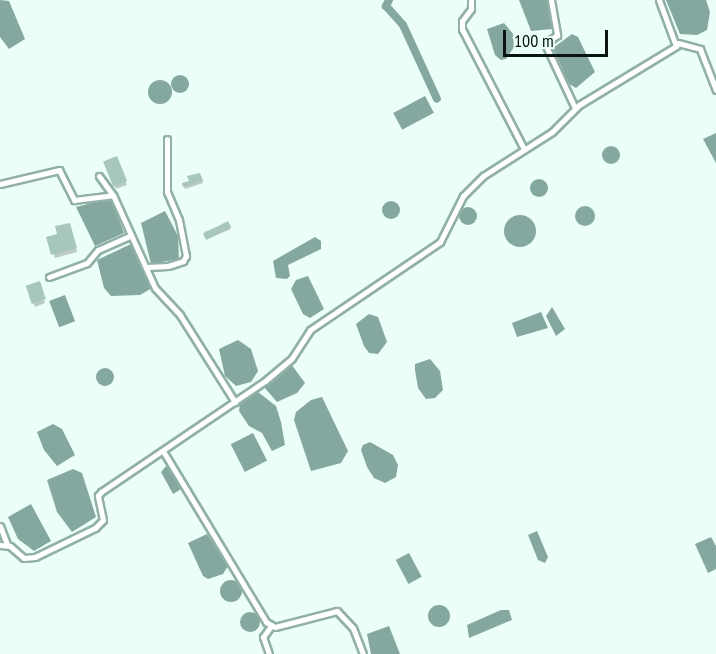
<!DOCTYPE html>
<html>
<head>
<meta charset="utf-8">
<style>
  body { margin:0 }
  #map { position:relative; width:716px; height:654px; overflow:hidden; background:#ebfef8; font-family:"PT Sans Narrow",sans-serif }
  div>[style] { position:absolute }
  .water>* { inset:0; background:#84a89f; transform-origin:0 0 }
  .round { border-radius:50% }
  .shadow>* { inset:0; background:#0003 }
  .canal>* { height:8px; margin:-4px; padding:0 4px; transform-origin:4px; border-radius:4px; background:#84a89f }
  .building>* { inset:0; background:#a7c6be; transform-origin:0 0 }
  .roads { filter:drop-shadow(2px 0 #91b0a7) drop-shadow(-2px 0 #91b0a7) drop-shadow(0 2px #91b0a7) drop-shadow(0 -2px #91b0a7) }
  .minor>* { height:5px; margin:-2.5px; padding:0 2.5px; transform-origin:2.5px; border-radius:2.5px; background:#fff }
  span { translate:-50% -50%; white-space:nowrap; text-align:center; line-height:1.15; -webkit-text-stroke:5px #ebfef8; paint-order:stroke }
  .scale { position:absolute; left:503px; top:30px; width:105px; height:27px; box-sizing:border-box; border:3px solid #0a1513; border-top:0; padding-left:8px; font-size:18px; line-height:21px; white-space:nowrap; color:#0a1513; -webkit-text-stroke:4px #ebfef8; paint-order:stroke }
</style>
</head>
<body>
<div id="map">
  <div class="water">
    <i style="clip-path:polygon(0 0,9px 1px,25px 39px,9px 49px,0 37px)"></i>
    <i style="clip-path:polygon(519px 0,547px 0,552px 29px,531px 31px)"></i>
    <i style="clip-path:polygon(666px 0,706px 0,710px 12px,707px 30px,697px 35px,680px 34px)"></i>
    <i style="clip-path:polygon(504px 23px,513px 34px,514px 47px,506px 59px,501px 60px,495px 55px,487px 29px)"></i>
    <i style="clip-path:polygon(572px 34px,578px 37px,595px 72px,576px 88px,569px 84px,553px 48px)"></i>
    <i class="round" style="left:171px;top:75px;width:18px;height:18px"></i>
    <i class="round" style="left:148px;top:80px;width:24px;height:24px"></i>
    <i style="left:425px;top:96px;width:19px;height:36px;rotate:62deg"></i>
    <i style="clip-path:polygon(716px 133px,716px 163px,703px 139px)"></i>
    <i class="round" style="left:602px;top:146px;width:18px;height:18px"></i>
    <i class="round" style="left:530px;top:179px;width:18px;height:18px"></i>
    <i style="clip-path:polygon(111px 198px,124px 233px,95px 246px,76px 207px)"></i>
    <i class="round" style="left:382px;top:201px;width:18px;height:18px"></i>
    <i class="round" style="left:575px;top:206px;width:20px;height:20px"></i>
    <i class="round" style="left:459px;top:207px;width:18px;height:18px"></i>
    <i style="clip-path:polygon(165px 211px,178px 236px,179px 259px,151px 264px,141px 223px)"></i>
    <i class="round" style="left:504px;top:215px;width:32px;height:32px"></i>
    <i style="clip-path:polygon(315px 237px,321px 241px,321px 249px,288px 265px,290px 276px,287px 279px,276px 278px,273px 261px)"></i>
    <i style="clip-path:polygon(131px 244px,144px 264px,152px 288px,140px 295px,111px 296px,104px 288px,97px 260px)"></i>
    <i style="clip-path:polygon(308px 276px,324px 309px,310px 318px,303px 314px,291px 289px,296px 280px)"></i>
    <i style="left:65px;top:295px;width:28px;height:17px;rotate:69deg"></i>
    <i style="clip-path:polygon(552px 307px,565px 329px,556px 336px,546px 316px)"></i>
    <i style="clip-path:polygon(541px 312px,548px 328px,517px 337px,512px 323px)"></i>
    <i style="clip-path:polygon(369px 314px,378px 317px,387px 342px,378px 354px,369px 353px,364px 346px,356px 324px)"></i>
    <i style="clip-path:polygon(238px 340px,251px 349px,258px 371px,251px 382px,236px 386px,225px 376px,219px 349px)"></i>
    <i style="clip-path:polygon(430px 359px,440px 371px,443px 390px,435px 398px,426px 399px,418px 388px,415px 370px,415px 364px)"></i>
    <i style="clip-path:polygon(291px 364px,305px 383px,297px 393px,277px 402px,264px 387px)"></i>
    <i class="round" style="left:96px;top:368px;width:18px;height:18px"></i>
    <i style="clip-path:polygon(258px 392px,276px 406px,281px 422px,285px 445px,272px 451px,262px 433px,249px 426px,239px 411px,240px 404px)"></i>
    <i style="clip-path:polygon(322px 397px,348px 451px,341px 463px,311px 471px,294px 420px,296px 412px,311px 400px)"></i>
    <i style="clip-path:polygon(53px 424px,62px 429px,75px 455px,57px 466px,44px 450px,37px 432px)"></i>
    <i style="left:253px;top:433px;width:31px;height:25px;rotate:63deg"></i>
    <i style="clip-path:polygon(370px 442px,393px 455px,398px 465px,396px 477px,385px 483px,374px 478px,367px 467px,361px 450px,363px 445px)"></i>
    <i style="clip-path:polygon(168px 464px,181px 489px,173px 494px,161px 472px)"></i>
    <i style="clip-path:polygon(73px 469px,82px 473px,96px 517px,72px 532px,57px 512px,47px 480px)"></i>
    <i style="clip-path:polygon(31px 504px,51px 541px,34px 551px,18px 539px,8px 517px)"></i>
    <i style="clip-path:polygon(537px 531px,548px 557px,545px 563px,538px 560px,528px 535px)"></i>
    <i style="clip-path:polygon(207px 534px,228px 566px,223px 574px,208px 579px,203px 576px,188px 543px)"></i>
    <i style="clip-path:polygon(711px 537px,716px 546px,716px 569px,708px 573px,695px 544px)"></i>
    <i style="left:409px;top:553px;width:27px;height:15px;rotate:62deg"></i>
    <i class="round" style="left:220px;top:580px;width:22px;height:22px"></i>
    <i class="round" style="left:428px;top:605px;width:22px;height:22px"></i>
    <i style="clip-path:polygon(501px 610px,509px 610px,512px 620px,469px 638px,467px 625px)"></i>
    <i class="round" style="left:240px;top:612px;width:20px;height:20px"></i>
    <i style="clip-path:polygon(389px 626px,400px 654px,371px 654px,367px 634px)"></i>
  </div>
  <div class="shadow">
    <i style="clip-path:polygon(105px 162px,118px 162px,127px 185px,116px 189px)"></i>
    <i style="clip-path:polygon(201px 176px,203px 183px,185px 189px,183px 184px)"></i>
    <i style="clip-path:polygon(228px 223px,231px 229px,207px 239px,204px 232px)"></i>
    <i style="clip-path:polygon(71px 229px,77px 252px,55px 258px,48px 238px)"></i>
    <i style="clip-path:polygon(39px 285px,45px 303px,35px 307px,33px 303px)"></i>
  </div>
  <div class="canal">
    <i style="left:389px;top:0;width:7px;rotate:117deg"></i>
    <i style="left:386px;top:6px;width:25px;rotate:48deg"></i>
    <i style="left:403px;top:25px;width:81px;rotate:65.3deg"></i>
  </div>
  <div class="building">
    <i style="left:117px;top:156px;width:27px;height:15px;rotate:68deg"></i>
    <i style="clip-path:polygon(200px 173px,203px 181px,183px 187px,182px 183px,189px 181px,187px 176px)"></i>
    <i style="left:228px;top:221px;width:7px;height:28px;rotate:63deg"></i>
    <i style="clip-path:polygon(70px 223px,77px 248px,51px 255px,46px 237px,57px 234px,55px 226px)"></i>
    <i style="left:40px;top:281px;width:19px;height:15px;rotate:72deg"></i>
  </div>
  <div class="roads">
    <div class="minor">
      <i style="left:471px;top:0;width:9px;rotate:90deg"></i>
      <i style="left:471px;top:9px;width:15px;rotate:127deg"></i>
      <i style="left:462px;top:21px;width:8px;rotate:90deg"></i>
      <i style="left:462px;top:29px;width:135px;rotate:62.7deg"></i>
      <i style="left:551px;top:0;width:36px;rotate:80deg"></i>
      <i style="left:557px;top:35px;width:15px;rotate:143deg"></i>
      <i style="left:545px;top:44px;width:71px;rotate:64.9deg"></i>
      <i style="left:678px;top:43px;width:23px;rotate:15deg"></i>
      <i style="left:700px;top:49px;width:44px;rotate:68.7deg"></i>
      <i style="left:99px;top:176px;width:24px;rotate:54deg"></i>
      <i style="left:113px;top:195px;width:102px;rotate:65.7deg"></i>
      <i style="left:155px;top:288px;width:37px;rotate:47deg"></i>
      <i style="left:180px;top:315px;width:103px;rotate:57.7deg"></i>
      <i style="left:0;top:184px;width:61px;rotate:-13.3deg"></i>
      <i style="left:59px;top:170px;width:34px;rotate:63deg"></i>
      <i style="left:74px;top:200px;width:39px;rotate:-7deg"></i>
      <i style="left:147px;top:267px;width:21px;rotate:-3deg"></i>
      <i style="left:168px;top:266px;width:16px;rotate:-18deg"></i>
      <i style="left:183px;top:261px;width:6px;rotate:-59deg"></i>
      <i style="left:186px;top:256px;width:37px;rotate:-101deg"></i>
      <i style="left:179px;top:220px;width:30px;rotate:-113deg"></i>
      <i style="left:167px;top:192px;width:53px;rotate:-90deg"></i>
      <i style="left:49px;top:277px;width:40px;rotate:-20.2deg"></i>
      <i style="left:87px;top:263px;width:17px;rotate:-50deg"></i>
      <i style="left:98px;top:250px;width:36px;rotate:-24deg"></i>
      <i style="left:163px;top:451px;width:200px;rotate:58.9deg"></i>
      <i style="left:266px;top:622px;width:10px;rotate:29deg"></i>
      <i style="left:275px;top:627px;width:64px;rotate:-14.5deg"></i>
      <i style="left:337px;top:611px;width:23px;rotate:47deg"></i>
      <i style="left:353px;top:628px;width:28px;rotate:69deg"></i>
      <i style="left:0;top:526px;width:19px;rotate:69deg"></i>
      <i style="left:0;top:545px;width:10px;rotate:6deg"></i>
      <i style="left:10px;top:546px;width:18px;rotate:41deg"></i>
      <i style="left:24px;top:558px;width:11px;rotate:-5deg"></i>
      <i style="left:35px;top:557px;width:67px;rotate:-25.8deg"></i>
      <i style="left:95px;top:528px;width:11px;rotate:-45deg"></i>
      <i style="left:103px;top:520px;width:25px;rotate:-102deg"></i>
      <i style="left:98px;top:496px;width:5px;rotate:-53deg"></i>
      <i style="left:101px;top:492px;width:198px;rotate:-34.1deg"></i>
      <i style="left:265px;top:381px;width:35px;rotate:-40deg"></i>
      <i style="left:292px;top:358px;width:33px;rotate:-57deg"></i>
      <i style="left:310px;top:330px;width:157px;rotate:-34.1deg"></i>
      <i style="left:440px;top:242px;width:51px;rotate:-63.4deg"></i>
      <i style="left:463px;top:196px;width:28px;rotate:-45deg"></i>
      <i style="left:483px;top:176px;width:82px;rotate:-32.5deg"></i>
      <i style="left:552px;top:132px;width:38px;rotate:-45deg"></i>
      <i style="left:579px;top:105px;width:114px;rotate:-31.3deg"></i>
      <i style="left:676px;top:46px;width:49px;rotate:-110.3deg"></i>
      <i style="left:269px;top:654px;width:18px;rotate:-109deg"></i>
      <i style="left:263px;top:637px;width:14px;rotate:-54deg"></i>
    </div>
  </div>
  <div class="scale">100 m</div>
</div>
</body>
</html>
